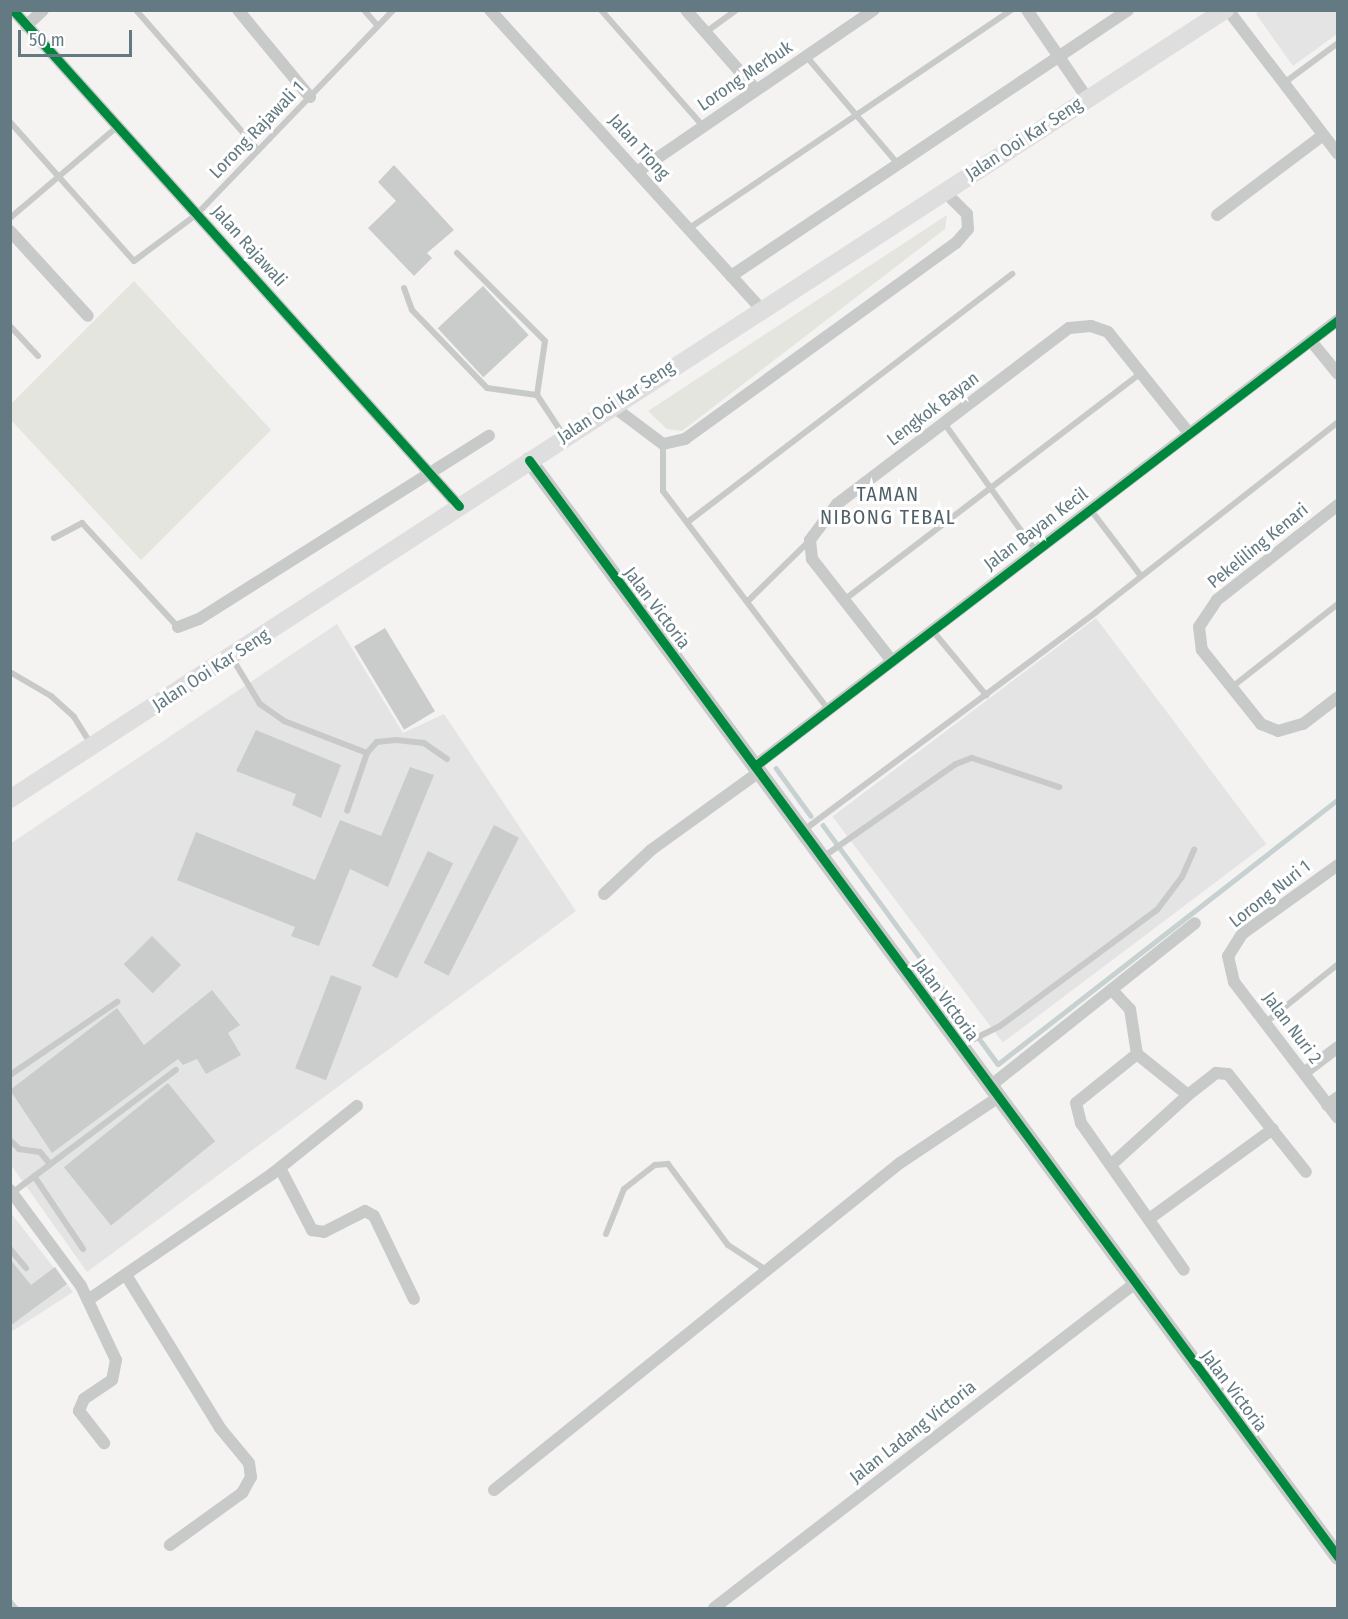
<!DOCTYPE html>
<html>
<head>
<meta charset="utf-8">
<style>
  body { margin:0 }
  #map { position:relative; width:1348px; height:1619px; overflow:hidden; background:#f4f3f1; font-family:"Fira Sans Condensed",sans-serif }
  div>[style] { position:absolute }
  .built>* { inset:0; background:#e4e4e4; transform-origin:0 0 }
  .green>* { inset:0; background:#e3e5de }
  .stream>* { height:4.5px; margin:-2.25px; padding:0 2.25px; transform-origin:2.25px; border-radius:2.25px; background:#c7d1d2 }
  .building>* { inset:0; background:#cacccc; transform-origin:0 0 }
  .service>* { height:6px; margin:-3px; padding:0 3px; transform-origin:3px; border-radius:3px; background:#c8c9c9 }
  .minor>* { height:12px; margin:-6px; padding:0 6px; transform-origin:6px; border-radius:6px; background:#c8c9c9 }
  .tertiary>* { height:16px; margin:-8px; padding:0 8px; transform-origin:8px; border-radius:8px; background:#c8c9c9 }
  .secondary>* { height:18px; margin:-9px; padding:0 9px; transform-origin:9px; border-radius:9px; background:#dddedd }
  .cycleway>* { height:9px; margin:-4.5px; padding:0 4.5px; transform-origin:4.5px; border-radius:4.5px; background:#00873e }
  span { translate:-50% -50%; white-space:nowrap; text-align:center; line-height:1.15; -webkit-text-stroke:6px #fff; paint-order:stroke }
  .street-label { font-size:18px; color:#637a82 }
  .neighbourhood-label { font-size:20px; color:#516167; letter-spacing:1.5px }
  .frame { position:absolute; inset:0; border:12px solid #637a82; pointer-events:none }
  .scale { position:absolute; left:18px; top:30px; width:114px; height:27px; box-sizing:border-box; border:3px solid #637a82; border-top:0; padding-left:8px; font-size:18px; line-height:21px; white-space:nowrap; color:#637a82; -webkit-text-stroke:4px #fff; paint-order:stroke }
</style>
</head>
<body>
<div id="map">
  <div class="built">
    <i style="clip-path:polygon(1260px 11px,1337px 11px,1337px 34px,1293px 66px,1256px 14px)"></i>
    <i style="left:1096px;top:618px;width:283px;height:330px;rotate:53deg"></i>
    <i style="clip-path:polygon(337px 624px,403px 733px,444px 714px,576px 911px,87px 1272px,11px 1165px,10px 844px)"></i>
    <i style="clip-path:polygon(10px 1212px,73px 1292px,11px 1332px,10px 1332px)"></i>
  </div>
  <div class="green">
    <i style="clip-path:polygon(947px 215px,945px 229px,682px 431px,667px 429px,648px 411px)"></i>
    <i style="clip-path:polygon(134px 281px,271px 430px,141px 560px,10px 419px,11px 404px)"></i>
  </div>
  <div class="stream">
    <i style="left:776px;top:768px;width:59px;rotate:53.9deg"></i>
    <i style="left:823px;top:825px;width:296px;rotate:53.8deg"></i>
    <i style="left:998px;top:1064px;width:431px;rotate:-37.9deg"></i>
    <i style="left:10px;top:1601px;width:9px;rotate:49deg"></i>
  </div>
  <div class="building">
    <i style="clip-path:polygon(394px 165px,454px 230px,427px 253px,432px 258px,414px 276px,368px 228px,396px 201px,378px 182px)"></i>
    <i style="left:483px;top:286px;width:67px;height:62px;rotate:47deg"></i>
    <i style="left:385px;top:628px;width:97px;height:36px;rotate:59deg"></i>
    <i style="clip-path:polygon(256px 730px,341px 765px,321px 818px,292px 805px,296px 794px,236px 771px)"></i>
    <i style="clip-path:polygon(410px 767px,434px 775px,388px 887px,350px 869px,319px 946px,291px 936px,295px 927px,177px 880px,196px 832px,315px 880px,340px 820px,381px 836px)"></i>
    <i style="left:494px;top:825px;width:28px;height:155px;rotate:27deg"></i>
    <i style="left:428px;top:851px;width:28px;height:128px;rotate:26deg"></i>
    <i style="left:152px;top:936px;width:41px;height:40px;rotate:45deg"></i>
    <i style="left:331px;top:975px;width:33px;height:100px;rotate:21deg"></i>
    <i style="clip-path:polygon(212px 990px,240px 1025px,228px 1033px,241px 1055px,206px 1074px,197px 1059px,183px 1065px,178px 1059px,52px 1153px,10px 1090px,117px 1008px,144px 1045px)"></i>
    <i style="left:168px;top:1083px;width:75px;height:134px;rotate:51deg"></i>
    <i style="clip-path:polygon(10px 1259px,31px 1285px,55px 1267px,67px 1284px,10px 1326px)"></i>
  </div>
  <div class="service">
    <i style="left:136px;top:10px;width:186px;rotate:48.9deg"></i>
    <i style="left:364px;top:10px;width:21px;rotate:49deg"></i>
    <i style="left:601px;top:10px;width:154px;rotate:48.7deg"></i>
    <i style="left:706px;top:32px;width:37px;rotate:-36deg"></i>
    <i style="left:806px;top:56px;width:142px;rotate:49.6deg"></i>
    <i style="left:1284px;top:83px;width:67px;rotate:-36.5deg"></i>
    <i style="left:10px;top:122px;width:186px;rotate:48.3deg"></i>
    <i style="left:134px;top:261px;width:79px;rotate:-36.7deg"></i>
    <i style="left:197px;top:214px;width:283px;rotate:-46.1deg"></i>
    <i style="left:10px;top:218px;width:142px;rotate:-40.4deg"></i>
    <i style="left:688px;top:229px;width:390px;rotate:-34.1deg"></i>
    <i style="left:457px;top:253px;width:124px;rotate:45deg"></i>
    <i style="left:545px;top:341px;width:55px;rotate:98.4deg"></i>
    <i style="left:404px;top:288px;width:23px;rotate:70deg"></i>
    <i style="left:412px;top:310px;width:108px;rotate:46.1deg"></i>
    <i style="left:487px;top:388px;width:50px;rotate:8deg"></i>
    <i style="left:537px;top:395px;width:49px;rotate:56.6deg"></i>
    <i style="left:10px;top:326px;width:41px;rotate:47deg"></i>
    <i style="left:944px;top:423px;width:156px;rotate:54.4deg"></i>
    <i style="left:663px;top:444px;width:47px;rotate:90deg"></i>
    <i style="left:663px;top:491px;width:273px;rotate:52.9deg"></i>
    <i style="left:1090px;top:509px;width:84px;rotate:52.7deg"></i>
    <i style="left:689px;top:521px;width:407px;rotate:-37.4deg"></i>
    <i style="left:54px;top:538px;width:32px;rotate:-28deg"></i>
    <i style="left:82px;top:523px;width:142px;rotate:47.3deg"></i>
    <i style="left:844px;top:600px;width:374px;rotate:-37.4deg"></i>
    <i style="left:748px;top:601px;width:87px;rotate:-44.5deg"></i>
    <i style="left:932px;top:630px;width:85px;rotate:50.3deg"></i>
    <i style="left:232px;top:658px;width:54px;rotate:58.7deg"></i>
    <i style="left:260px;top:704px;width:29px;rotate:35deg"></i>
    <i style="left:284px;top:721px;width:89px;rotate:21.1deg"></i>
    <i style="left:367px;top:753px;width:61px;rotate:109deg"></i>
    <i style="left:10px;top:672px;width:48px;rotate:30.3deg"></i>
    <i style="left:51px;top:696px;width:31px;rotate:42deg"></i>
    <i style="left:74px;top:717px;width:32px;rotate:58deg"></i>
    <i style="left:1232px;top:687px;width:135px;rotate:-38.1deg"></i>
    <i style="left:367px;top:753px;width:15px;rotate:-48deg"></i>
    <i style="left:377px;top:742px;width:19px;rotate:-6deg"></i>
    <i style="left:396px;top:740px;width:28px;rotate:6deg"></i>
    <i style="left:424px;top:743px;width:28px;rotate:35deg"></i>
    <i style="left:804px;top:830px;width:364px;rotate:-36.7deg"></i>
    <i style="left:1096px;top:612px;width:308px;rotate:-38.1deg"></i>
    <i style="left:823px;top:857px;width:162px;rotate:-35deg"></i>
    <i style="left:956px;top:764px;width:17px;rotate:-21deg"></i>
    <i style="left:972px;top:758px;width:92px;rotate:18.4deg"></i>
    <i style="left:1265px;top:1023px;width:94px;rotate:-38.9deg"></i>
    <i style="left:962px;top:1045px;width:42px;rotate:-26.6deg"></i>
    <i style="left:1000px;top:1026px;width:195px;rotate:-36.5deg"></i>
    <i style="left:1157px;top:910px;width:41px;rotate:-52.9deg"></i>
    <i style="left:1182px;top:877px;width:30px;rotate:-66deg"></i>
    <i style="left:10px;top:1075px;width:130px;rotate:-34.3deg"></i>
    <i style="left:10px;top:1140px;width:13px;rotate:45deg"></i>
    <i style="left:19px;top:1149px;width:21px;rotate:8deg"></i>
    <i style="left:40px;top:1152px;width:16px;rotate:50deg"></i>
    <i style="left:34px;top:1176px;width:88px;rotate:56.1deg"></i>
    <i style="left:12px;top:1193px;width:205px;rotate:-36.9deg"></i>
    <i style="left:606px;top:1234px;width:48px;rotate:-68.2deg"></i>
    <i style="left:624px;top:1189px;width:39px;rotate:-38deg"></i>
    <i style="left:655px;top:1165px;width:13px;rotate:-4deg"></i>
    <i style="left:668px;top:1164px;width:101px;rotate:53.5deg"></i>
    <i style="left:728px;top:1245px;width:45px;rotate:33.3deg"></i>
    <i style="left:10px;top:1249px;width:25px;rotate:50deg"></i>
  </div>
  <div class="minor">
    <i style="left:13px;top:10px;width:667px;rotate:48.04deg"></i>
    <i style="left:238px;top:10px;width:113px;rotate:50.4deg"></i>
    <i style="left:490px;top:10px;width:402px;rotate:47.8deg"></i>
    <i style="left:686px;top:10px;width:106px;rotate:48.8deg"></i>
    <i style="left:1027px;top:10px;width:107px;rotate:55.7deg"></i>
    <i style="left:1228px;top:10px;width:181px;rotate:52.6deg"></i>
    <i style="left:26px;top:26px;width:23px;rotate:-43deg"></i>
    <i style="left:637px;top:172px;width:287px;rotate:-34.4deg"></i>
    <i style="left:1217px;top:215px;width:133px;rotate:-37deg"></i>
    <i style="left:10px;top:231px;width:115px;rotate:47.5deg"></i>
    <i style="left:731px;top:276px;width:478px;rotate:-33.8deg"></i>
    <i style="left:1311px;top:341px;width:43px;rotate:50.7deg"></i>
    <i style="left:611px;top:405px;width:65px;rotate:36.9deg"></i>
    <i style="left:663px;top:444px;width:23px;rotate:-13deg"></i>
    <i style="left:685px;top:439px;width:334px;rotate:-35.9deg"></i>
    <i style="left:956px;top:243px;width:18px;rotate:-49deg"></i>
    <i style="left:968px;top:229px;width:15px;rotate:-94deg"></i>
    <i style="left:967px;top:214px;width:33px;rotate:-135deg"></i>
    <i style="left:1338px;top:505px;width:154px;rotate:141.9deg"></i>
    <i style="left:1217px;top:600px;width:32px;rotate:124deg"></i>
    <i style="left:1199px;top:627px;width:23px;rotate:83deg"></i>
    <i style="left:1202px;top:650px;width:95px;rotate:51.4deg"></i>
    <i style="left:1261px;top:724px;width:18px;rotate:22deg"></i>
    <i style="left:1278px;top:731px;width:26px;rotate:-16deg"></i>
    <i style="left:1303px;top:724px;width:44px;rotate:-37.6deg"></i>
    <i style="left:178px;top:627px;width:22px;rotate:-21deg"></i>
    <i style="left:199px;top:619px;width:343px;rotate:-32.3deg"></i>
    <i style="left:892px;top:661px;width:130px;rotate:-128.1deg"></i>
    <i style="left:812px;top:559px;width:19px;rotate:-96deg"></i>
    <i style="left:810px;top:540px;width:45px;rotate:-53.1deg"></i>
    <i style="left:837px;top:504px;width:291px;rotate:-37.2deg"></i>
    <i style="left:1069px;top:328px;width:22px;rotate:-5deg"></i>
    <i style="left:1091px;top:326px;width:18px;rotate:19deg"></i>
    <i style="left:1108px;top:332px;width:129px;rotate:51.3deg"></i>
    <i style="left:755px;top:766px;width:734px;rotate:-37.42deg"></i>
    <i style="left:1338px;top:865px;width:118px;rotate:144.3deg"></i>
    <i style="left:1242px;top:934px;width:26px;rotate:122deg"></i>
    <i style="left:1228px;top:956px;width:27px;rotate:77deg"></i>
    <i style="left:1234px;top:982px;width:171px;rotate:52.6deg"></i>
    <i style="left:604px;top:894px;width:64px;rotate:-43.1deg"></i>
    <i style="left:651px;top:850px;width:133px;rotate:-35.8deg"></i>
    <i style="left:1112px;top:990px;width:26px;rotate:47deg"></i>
    <i style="left:1130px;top:1009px;width:46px;rotate:81.2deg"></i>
    <i style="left:1137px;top:1054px;width:65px;rotate:38.8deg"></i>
    <i style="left:1137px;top:1054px;width:78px;rotate:141.2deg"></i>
    <i style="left:1076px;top:1103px;width:21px;rotate:76deg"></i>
    <i style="left:1081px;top:1123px;width:179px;rotate:55deg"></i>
    <i style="left:1304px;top:1073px;width:43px;rotate:-37.4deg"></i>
    <i style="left:989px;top:1087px;width:263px;rotate:-38.5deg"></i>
    <i style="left:1327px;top:1105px;width:14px;rotate:-36deg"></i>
    <i style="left:1112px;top:1164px;width:103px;rotate:-42.2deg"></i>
    <i style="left:1188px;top:1095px;width:36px;rotate:-38deg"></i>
    <i style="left:1216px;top:1073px;width:12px;rotate:5deg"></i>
    <i style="left:1228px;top:1074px;width:125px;rotate:51.5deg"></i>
    <i style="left:280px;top:1168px;width:70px;rotate:62.7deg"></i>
    <i style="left:312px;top:1230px;width:12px;rotate:9deg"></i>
    <i style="left:324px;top:1232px;width:46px;rotate:-27.1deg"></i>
    <i style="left:365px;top:1211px;width:10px;rotate:29deg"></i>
    <i style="left:374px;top:1216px;width:92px;rotate:64.3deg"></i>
    <i style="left:10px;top:1190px;width:119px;rotate:53.5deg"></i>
    <i style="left:81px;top:1286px;width:82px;rotate:64.7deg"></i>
    <i style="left:116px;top:1360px;width:20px;rotate:101deg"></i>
    <i style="left:112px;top:1380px;width:34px;rotate:146deg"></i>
    <i style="left:84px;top:1399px;width:13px;rotate:113deg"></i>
    <i style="left:79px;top:1411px;width:41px;rotate:52deg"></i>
    <i style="left:1149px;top:1219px;width:153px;rotate:-36deg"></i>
    <i style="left:126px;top:1275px;width:180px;rotate:58.4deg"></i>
    <i style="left:220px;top:1428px;width:45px;rotate:50.4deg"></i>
    <i style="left:249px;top:1463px;width:14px;rotate:82deg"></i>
    <i style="left:251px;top:1477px;width:18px;rotate:119deg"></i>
    <i style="left:242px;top:1493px;width:89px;rotate:144.2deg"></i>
    <i style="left:88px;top:1300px;width:223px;rotate:-34.4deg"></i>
    <i style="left:272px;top:1174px;width:109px;rotate:-38.7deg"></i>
    <i style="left:494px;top:1490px;width:521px;rotate:-38.85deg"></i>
    <i style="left:900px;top:1163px;width:117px;rotate:-33.8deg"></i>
    <i style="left:714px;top:1608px;width:530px;rotate:-37.65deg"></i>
  </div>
  <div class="tertiary">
    <i style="left:529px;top:460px;width:1363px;rotate:53.59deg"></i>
  </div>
  <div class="secondary">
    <i style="left:10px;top:799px;width:1449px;rotate:-33deg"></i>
  </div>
  <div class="cycleway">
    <i style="left:13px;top:10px;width:667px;rotate:48.04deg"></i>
    <i style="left:529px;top:460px;width:1363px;rotate:53.59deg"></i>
    <i style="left:755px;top:766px;width:734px;rotate:-37.42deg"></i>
  </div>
  <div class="street-label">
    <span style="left:745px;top:76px;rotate:-34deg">Lorong Merbuk</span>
    <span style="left:257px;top:130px;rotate:-46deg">Lorong Rajawali 1</span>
    <span style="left:1024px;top:139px;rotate:-33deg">Jalan Ooi Kar Seng</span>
    <span style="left:639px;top:147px;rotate:48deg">Jalan Tiong</span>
    <span style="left:249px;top:246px;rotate:48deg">Jalan Rajawali</span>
    <span style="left:616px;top:402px;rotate:-33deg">Jalan Ooi Kar Seng</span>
    <span style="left:933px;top:409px;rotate:-37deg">Lengkok Bayan</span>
    <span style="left:1036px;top:529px;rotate:-37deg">Jalan Bayan Kecil</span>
    <span style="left:1258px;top:546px;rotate:-39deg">Pekeliling Kenari</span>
    <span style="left:657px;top:608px;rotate:53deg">Jalan Victoria</span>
    <span style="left:211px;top:670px;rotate:-33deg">Jalan Ooi Kar Seng</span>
    <span style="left:1270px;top:894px;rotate:-38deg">Lorong Nuri 1</span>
    <span style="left:946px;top:1000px;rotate:54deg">Jalan Victoria</span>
    <span style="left:1292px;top:1028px;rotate:53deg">Jalan Nuri 2</span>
    <span style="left:1234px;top:1391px;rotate:53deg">Jalan Victoria</span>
    <span style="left:913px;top:1432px;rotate:-38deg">Jalan Ladang Victoria</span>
  </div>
  <div class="neighbourhood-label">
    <span style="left:888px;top:506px">TAMAN<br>NIBONG TEBAL</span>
  </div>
  <div class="frame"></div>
  <div class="scale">50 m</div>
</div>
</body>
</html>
